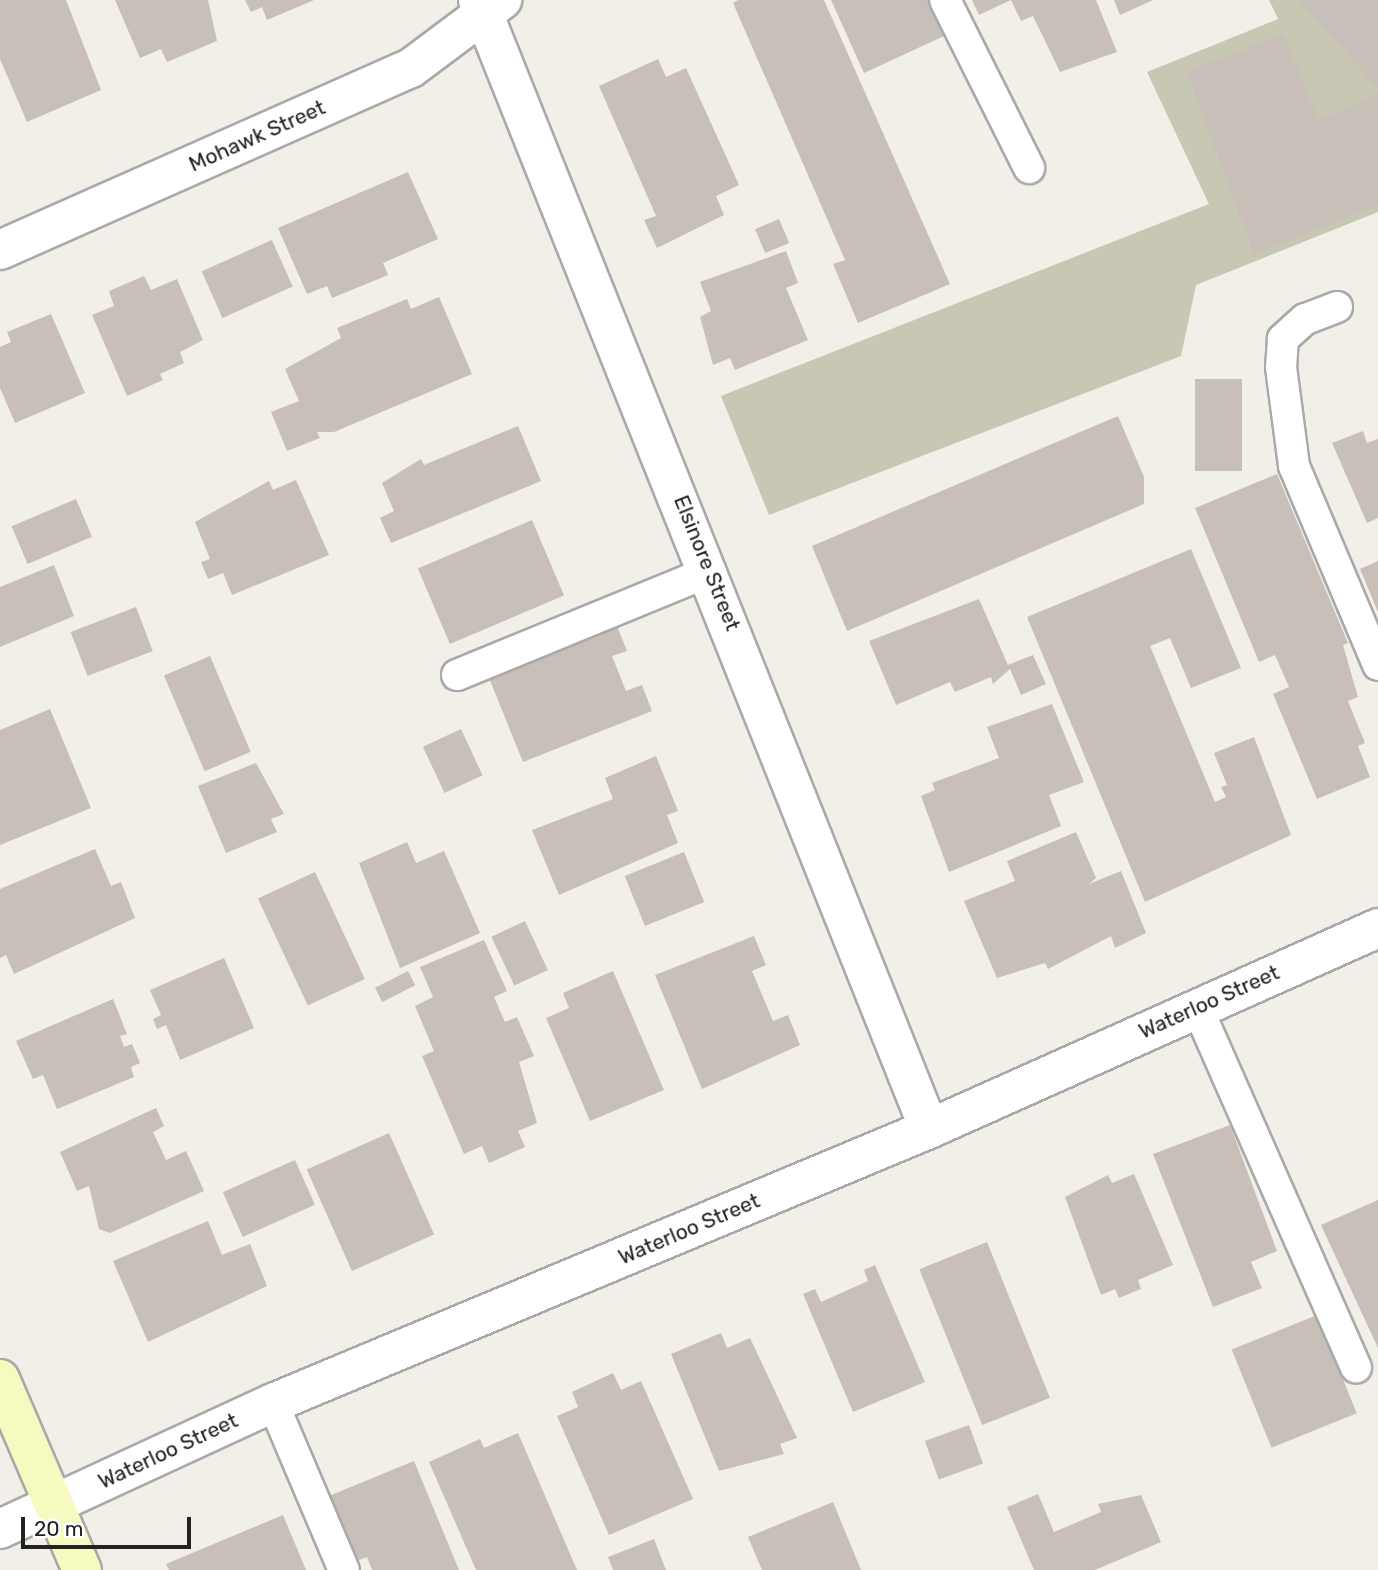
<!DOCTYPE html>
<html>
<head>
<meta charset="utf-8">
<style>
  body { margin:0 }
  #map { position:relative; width:1378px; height:1570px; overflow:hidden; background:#f2efe9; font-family:Rubik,sans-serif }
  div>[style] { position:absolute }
  .construction>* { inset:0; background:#c7c7b4 }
  .building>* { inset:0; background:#c7bfb8; transform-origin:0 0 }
  .roads { filter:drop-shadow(2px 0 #a9a9a9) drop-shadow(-2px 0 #a9a9a9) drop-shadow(0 2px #a9a9a9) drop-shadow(0 -2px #a9a9a9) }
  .lane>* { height:30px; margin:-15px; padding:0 15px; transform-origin:15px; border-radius:15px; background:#fff }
  .street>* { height:38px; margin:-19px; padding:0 19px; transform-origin:19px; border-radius:19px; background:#fff }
  .secondary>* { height:38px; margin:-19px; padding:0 19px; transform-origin:19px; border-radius:19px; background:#f7fabf }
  span { translate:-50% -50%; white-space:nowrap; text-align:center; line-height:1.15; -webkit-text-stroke:7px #fff; paint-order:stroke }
  .street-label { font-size:21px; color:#222 }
  .scale { position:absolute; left:21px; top:1517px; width:170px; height:32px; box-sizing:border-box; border:4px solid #222; border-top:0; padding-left:9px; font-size:21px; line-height:24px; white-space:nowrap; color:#222; -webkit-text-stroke:5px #fff; paint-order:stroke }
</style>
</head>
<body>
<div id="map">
  <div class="construction">
    <i style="clip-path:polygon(1269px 0,1378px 0,1378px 212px,1196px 285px,1181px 356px,769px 515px,721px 396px,1209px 204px,1147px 72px,1278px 19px)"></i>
  </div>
  <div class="building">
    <i style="clip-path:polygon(0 0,66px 0,101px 90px,27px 122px,0 59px)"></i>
    <i style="clip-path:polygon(115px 0,208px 0,217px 41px,167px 62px,161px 49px,140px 58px)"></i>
    <i style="clip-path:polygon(245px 0,314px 0,267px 20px,262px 7px,251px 12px)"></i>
    <i style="clip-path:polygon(738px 0,824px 0,950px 284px,858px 323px,833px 264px,845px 260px,733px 3px)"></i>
    <i style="clip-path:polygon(831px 0,928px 0,944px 36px,864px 73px)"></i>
    <i style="clip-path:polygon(972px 0,1011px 0,979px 15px)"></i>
    <i style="clip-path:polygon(1011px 0,1096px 0,1117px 52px,1060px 72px,1033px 16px,1021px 21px)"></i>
    <i style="clip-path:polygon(1114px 0,1153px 0,1120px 15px)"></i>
    <i style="clip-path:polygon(1299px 0,1378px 0,1378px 88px)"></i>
    <i style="clip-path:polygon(1284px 34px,1319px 121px,1378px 94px,1378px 205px,1254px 254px,1187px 72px)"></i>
    <i style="clip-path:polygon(658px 59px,666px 77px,686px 68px,739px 185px,716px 196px,724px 215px,657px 248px,644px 220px,656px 216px,599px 86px)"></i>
    <i style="clip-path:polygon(408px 172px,438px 239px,383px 263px,388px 275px,332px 298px,327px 286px,307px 294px,278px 228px)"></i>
    <i style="left:779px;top:219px;width:26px;height:26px;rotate:67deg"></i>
    <i style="left:272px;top:240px;width:51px;height:77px;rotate:66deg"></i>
    <i style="clip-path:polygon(786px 251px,798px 283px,786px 288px,808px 340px,735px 370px,730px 358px,713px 365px,700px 317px,711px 311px,700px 282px)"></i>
    <i style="clip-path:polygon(144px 276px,151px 290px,177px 279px,203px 340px,180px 352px,184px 363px,160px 374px,163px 380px,127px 396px,92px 315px,114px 306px,109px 291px)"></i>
    <i style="clip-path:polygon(439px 297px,472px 374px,334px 432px,317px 432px,320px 438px,287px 451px,271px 412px,299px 401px,285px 369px,341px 338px,337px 328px,407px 299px,411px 309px)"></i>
    <i style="clip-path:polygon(51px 314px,85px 393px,15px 423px,0 388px,0 347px,11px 342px,7px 332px)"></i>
    <i style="left:1195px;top:379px;width:47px;height:92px"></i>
    <i style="clip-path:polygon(1118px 416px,1144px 477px,1144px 504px,847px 631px,812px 546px)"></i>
    <i style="clip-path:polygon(518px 426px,541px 481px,391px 543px,380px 518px,394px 511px,382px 483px,421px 459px,424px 465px)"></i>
    <i style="clip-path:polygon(1363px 431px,1367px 443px,1378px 439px,1378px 518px,1367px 523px,1332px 443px)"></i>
    <i style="clip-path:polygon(1277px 474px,1348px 643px,1343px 645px,1358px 697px,1348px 701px,1365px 743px,1358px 746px,1370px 777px,1317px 799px,1273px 694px,1289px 687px,1275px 655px,1259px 662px,1195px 508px)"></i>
    <i style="clip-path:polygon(296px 480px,329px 555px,232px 595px,223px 573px,208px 579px,201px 562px,210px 559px,195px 522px,269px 481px,273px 490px)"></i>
    <i style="left:76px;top:499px;width:41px;height:70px;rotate:67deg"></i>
    <i style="left:532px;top:520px;width:82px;height:124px;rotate:67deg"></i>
    <i style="clip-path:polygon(1191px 549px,1241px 668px,1191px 688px,1170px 638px,1150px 646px,1215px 802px,1226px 797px,1221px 787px,1227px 785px,1214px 753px,1254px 737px,1291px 835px,1145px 902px,1027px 617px)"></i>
    <i style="clip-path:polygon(1378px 561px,1378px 612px,1360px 569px)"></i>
    <i style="clip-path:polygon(54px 565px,74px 616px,0 647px,0 587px)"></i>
    <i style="clip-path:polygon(979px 599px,1008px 665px,1033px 655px,1046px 684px,1021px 695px,1010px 669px,993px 684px,991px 677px,955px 692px,950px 682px,896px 705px,869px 641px)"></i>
    <i style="left:136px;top:607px;width:47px;height:70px;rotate:69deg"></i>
    <i style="clip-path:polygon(617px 626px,627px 651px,612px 656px,626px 691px,642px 685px,652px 711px,523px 762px,489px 678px)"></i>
    <i style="left:210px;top:656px;width:104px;height:50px;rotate:67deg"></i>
    <i style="clip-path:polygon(1052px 704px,1084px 782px,1049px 795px,1061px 826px,949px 872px,921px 796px,935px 790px,932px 783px,999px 758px,987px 727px)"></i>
    <i style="clip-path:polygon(50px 709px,91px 808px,0 845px,0 730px)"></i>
    <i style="left:461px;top:729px;width:51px;height:42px;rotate:65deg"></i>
    <i style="clip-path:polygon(656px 756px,678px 811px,667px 815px,678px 843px,559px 895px,532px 830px,613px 799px,605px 778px)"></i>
    <i style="clip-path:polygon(256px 763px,284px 814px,271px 819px,277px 832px,226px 853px,198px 786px)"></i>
    <i style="clip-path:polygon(1076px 832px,1096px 878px,1089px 884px,1121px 871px,1146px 933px,1115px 948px,1111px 936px,1048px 969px,1045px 963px,997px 978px,964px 901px,1015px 881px,1007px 861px)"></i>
    <i style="clip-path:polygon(407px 842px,416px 863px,444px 851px,480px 933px,400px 968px,359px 863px)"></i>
    <i style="clip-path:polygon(95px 849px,111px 886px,121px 882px,135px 918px,14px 974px,6px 955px,0 958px,0 889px)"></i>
    <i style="left:684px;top:852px;width:54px;height:64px;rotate:68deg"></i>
    <i style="left:315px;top:872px;width:118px;height:63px;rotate:65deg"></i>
    <i style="left:525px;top:921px;width:54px;height:37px;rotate:65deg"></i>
    <i style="clip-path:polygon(754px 936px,766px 965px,752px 971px,773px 1021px,788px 1015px,800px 1045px,702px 1089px,655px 975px)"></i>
    <i style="clip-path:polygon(484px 940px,507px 991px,494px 997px,505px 1022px,517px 1017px,534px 1056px,519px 1062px,537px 1123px,518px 1131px,525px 1147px,489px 1163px,482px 1146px,464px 1154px,422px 1056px,434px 1051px,415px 1006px,433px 997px,420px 967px)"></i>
    <i style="clip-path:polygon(224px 958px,254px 1028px,180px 1060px,166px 1025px,157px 1029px,153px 1019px,161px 1015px,150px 990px)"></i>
    <i style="left:408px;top:971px;width:16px;height:37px;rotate:63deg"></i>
    <i style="clip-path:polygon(613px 971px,664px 1090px,590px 1121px,546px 1018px,569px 1008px,563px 993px)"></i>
    <i style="clip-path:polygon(113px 999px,127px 1034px,120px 1036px,124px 1047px,132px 1044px,140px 1063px,131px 1067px,134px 1077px,57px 1109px,43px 1075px,33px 1079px,16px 1041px)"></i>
    <i style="clip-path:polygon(156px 1108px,164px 1126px,153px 1132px,166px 1160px,186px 1151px,204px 1191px,110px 1233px,99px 1229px,89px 1186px,77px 1191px,60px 1152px)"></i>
    <i style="clip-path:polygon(1230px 1125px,1277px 1251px,1251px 1262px,1262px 1288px,1213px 1307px,1153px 1154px)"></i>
    <i style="left:389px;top:1133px;width:111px;height:90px;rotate:66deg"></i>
    <i style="left:295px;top:1160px;width:49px;height:79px;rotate:66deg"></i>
    <i style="clip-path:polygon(1134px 1174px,1173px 1265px,1138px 1280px,1141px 1289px,1119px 1298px,1115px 1289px,1101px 1295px,1065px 1197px,1108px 1175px,1112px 1183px)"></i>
    <i style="clip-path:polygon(1378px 1200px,1378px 1348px,1321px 1225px)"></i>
    <i style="clip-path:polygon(208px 1221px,222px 1255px,250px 1244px,267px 1286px,148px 1342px,113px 1261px)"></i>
    <i style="left:987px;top:1242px;width:168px;height:73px;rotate:68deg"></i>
    <i style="clip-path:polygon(875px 1265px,925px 1382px,853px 1412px,803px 1294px,815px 1289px,821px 1302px,868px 1281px,864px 1270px)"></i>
    <i style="left:1317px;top:1315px;width:106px;height:92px;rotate:68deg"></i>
    <i style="clip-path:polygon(721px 1333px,727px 1348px,750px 1338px,797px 1438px,780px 1444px,784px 1454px,719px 1471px,671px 1354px)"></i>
    <i style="clip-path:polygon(613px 1373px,621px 1390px,641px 1381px,693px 1499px,609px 1535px,557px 1416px,578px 1407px,572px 1392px)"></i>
    <i style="left:969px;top:1425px;width:41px;height:47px;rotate:70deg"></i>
    <i style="clip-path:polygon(518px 1433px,577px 1570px,476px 1570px,429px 1462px,480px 1439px,484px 1448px)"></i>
    <i style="clip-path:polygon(414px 1461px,459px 1570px,372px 1570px,367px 1557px,351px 1563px,324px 1498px)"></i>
    <i style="clip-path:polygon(1038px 1494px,1054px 1532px,1101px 1512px,1098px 1504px,1141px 1495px,1161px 1542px,1095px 1570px,1034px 1570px,1007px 1507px)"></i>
    <i style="clip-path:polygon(833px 1502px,861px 1570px,762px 1570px,748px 1537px)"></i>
    <i style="clip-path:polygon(283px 1515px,306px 1570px,169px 1570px,166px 1564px)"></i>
    <i style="clip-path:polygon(654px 1539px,666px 1570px,613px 1570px,608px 1557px)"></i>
  </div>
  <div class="roads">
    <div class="lane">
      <i style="left:945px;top:0;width:188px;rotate:63.4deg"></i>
      <i style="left:1337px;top:307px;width:34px;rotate:159deg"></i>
      <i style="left:1305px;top:319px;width:30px;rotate:138deg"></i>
      <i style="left:1283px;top:339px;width:28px;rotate:94deg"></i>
      <i style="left:1281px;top:367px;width:100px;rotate:82.5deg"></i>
      <i style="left:1294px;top:466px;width:216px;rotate:67.1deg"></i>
      <i style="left:457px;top:675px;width:274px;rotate:-22.3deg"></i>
      <i style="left:1197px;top:1007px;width:394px;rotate:66.2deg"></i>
      <i style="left:273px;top:1403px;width:181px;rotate:67deg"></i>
    </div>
    <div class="street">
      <i style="left:478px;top:0;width:1216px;rotate:68.22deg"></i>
      <i style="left:0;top:250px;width:449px;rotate:-23.9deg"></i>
      <i style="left:411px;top:68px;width:114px;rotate:-36.8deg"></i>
      <i style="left:0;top:1529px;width:301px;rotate:-24.8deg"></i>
      <i style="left:273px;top:1403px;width:711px;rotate:-22.67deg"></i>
      <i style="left:929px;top:1129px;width:492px;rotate:-24.1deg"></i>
    </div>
    <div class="secondary">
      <i style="left:0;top:1379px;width:208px;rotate:66.8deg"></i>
    </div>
  </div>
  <div class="street-label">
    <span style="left:257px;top:136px;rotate:-24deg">Mohawk Street</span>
    <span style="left:707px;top:563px;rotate:68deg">Elsinore Street</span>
    <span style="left:1209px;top:1002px;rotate:-24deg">Waterloo Street</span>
    <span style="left:689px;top:1229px;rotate:-23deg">Waterloo Street</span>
    <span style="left:168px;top:1451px;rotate:-25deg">Waterloo Street</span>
  </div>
  <div class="scale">20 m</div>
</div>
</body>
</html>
